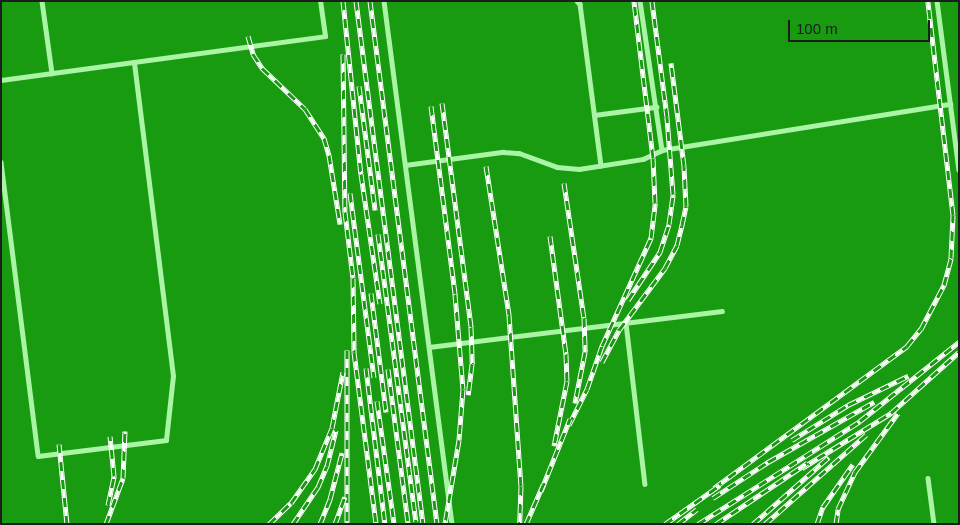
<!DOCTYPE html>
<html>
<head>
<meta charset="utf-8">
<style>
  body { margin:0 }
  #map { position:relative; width:960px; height:525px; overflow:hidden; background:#199b11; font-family:Helvetica,sans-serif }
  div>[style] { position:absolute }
  .service>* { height:4.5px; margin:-2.25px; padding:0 2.25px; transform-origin:2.25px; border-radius:2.25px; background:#aaf4a5 }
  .rail>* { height:5px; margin-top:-2.5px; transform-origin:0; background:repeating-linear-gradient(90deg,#199b11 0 9px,#fff 0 18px); box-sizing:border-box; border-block:1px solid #fff }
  span { translate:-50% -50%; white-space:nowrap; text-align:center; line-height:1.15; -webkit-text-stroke:4.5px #199b11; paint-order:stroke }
  .frame { position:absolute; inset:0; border:2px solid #1d1d1d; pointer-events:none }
  .scale { position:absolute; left:788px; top:20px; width:142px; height:22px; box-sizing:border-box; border:2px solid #1d1d1d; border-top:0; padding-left:6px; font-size:15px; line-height:18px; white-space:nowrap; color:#1d1d1d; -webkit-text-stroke:4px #199b11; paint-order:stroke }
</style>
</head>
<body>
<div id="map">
  <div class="service">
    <i style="left:42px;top:1px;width:73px;rotate:82.1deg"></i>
    <i style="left:384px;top:1px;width:527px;rotate:82.59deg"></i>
    <i style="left:577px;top:1px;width:4px;rotate:45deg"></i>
    <i style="left:580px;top:4px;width:163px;rotate:82.6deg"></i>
    <i style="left:640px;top:1px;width:151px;rotate:81.6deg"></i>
    <i style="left:937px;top:1px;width:170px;rotate:82.6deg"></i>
    <i style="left:1px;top:80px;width:327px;rotate:-7.7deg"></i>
    <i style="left:325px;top:36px;width:35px;rotate:-98deg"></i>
    <i style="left:594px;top:115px;width:63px;rotate:-7.4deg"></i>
    <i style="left:1px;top:162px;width:296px;rotate:82.8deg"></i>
    <i style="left:38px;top:456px;width:129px;rotate:-7.1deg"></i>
    <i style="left:166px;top:440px;width:64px;rotate:-83.8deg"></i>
    <i style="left:173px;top:376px;width:316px;rotate:-97.1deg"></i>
    <i style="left:405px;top:165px;width:99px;rotate:-7.6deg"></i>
    <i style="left:503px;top:152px;width:16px;rotate:4deg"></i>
    <i style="left:519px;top:153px;width:40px;rotate:20.2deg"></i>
    <i style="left:557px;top:167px;width:22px;rotate:5deg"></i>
    <i style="left:579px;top:169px;width:65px;rotate:-8.9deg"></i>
    <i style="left:643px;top:159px;width:21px;rotate:-25deg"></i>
    <i style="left:662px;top:150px;width:292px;rotate:-9.1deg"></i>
    <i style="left:626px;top:323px;width:162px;rotate:83.3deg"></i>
    <i style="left:429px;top:347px;width:295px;rotate:-7deg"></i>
    <i style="left:928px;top:478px;width:46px;rotate:82.6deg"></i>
  </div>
  <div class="rail">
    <i style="left:343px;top:1px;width:174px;rotate:84.1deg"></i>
    <i style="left:361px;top:174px;width:131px;rotate:81.7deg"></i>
    <i style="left:356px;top:1px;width:527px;rotate:82.7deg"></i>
    <i style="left:370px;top:1px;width:527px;rotate:82.7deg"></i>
    <i style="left:248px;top:36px;width:19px;rotate:74deg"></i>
    <i style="left:253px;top:54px;width:17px;rotate:57deg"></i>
    <i style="left:262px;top:68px;width:59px;rotate:43.6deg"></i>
    <i style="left:305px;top:109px;width:35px;rotate:57deg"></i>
    <i style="left:324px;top:138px;width:18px;rotate:74deg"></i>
    <i style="left:329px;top:155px;width:70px;rotate:80.9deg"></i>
    <i style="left:343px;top:54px;width:158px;rotate:89.3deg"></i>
    <i style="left:345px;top:212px;width:66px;rotate:83.1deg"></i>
    <i style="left:353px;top:278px;width:74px;rotate:89.2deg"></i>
    <i style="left:354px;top:352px;width:173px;rotate:82.7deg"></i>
    <i style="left:359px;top:86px;width:125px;rotate:82.6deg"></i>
    <i style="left:442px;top:103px;width:226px;rotate:82.6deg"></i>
    <i style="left:471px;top:327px;width:37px;rotate:88deg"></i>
    <i style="left:472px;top:364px;width:31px;rotate:97deg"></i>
    <i style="left:431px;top:106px;width:190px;rotate:82.7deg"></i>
    <i style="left:455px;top:294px;width:95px;rotate:85.2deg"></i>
    <i style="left:463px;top:389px;width:51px;rotate:94.5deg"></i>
    <i style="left:459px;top:440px;width:85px;rotate:99.5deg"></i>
    <i style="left:486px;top:166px;width:151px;rotate:81.2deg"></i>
    <i style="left:509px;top:315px;width:171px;rotate:86deg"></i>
    <i style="left:521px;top:486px;width:38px;rotate:92deg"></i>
    <i style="left:564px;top:183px;width:136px;rotate:81.6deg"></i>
    <i style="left:584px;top:318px;width:34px;rotate:88deg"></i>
    <i style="left:585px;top:352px;width:52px;rotate:101.1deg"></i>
    <i style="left:350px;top:193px;width:186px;rotate:82.6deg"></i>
    <i style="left:378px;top:234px;width:290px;rotate:82.5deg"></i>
    <i style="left:550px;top:236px;width:119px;rotate:82.3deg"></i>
    <i style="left:566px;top:354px;width:27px;rotate:88deg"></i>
    <i style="left:567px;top:381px;width:66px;rotate:101.3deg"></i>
    <i style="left:371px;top:293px;width:120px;rotate:82.8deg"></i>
    <i style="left:628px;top:300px;width:58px;rotate:-56.3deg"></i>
    <i style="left:660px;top:252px;width:29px;rotate:-72deg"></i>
    <i style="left:669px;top:224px;width:30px;rotate:-82deg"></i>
    <i style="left:673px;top:194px;width:77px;rotate:-94.5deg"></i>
    <i style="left:667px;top:117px;width:117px;rotate:-97.4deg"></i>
    <i style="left:347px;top:350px;width:174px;rotate:90deg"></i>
    <i style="left:602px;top:362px;width:36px;rotate:-62deg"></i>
    <i style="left:619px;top:330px;width:77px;rotate:-53.4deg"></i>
    <i style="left:665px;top:268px;width:26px;rotate:-62deg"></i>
    <i style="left:677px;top:245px;width:21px;rotate:-76deg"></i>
    <i style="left:682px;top:225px;width:19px;rotate:-78deg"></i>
    <i style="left:686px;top:206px;width:40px;rotate:-92.9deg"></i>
    <i style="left:684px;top:166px;width:104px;rotate:-97.2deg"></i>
    <i style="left:366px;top:368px;width:157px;rotate:83.1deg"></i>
    <i style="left:388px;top:369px;width:156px;rotate:82.6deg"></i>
    <i style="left:377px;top:401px;width:124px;rotate:82.1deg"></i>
    <i style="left:569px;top:425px;width:40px;rotate:-63.4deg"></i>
    <i style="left:587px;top:389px;width:46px;rotate:-70.8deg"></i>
    <i style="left:602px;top:346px;width:119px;rotate:-65.6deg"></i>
    <i style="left:651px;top:238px;width:35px;rotate:-83deg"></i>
    <i style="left:655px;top:203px;width:45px;rotate:-92.5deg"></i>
    <i style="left:653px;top:158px;width:158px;rotate:-96.9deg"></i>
    <i style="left:792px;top:440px;width:66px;rotate:-32deg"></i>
    <i style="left:848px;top:405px;width:67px;rotate:-25.8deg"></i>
    <i style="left:59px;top:444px;width:80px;rotate:84.3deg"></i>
    <i style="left:802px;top:468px;width:105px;rotate:-31.7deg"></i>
    <i style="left:891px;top:413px;width:91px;rotate:-41.9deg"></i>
    <i style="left:714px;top:488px;width:240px;rotate:-36.3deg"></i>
    <i style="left:907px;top:346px;width:22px;rotate:-51deg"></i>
    <i style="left:921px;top:329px;width:50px;rotate:-62.4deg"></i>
    <i style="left:944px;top:285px;width:28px;rotate:-75deg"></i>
    <i style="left:951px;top:258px;width:43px;rotate:-87.3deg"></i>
    <i style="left:953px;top:215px;width:215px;rotate:-96.7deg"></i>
    <i style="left:541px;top:491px;width:78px;rotate:-68.1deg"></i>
    <i style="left:713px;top:498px;width:66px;rotate:-33.2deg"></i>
    <i style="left:768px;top:462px;width:122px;rotate:-29.5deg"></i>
    <i style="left:108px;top:505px;width:30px;rotate:-78deg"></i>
    <i style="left:114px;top:476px;width:40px;rotate:-95.7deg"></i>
    <i style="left:106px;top:524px;width:49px;rotate:-69.7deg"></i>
    <i style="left:123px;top:478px;width:47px;rotate:-87.6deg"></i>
    <i style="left:269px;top:524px;width:30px;rotate:-44deg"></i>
    <i style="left:291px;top:503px;width:42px;rotate:-54.8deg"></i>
    <i style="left:315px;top:469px;width:44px;rotate:-67.5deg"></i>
    <i style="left:332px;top:428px;width:57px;rotate:-78.9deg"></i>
    <i style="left:293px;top:524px;width:45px;rotate:-56deg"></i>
    <i style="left:318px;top:487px;width:23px;rotate:-67deg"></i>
    <i style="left:327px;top:466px;width:37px;rotate:-76deg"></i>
    <i style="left:320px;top:524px;width:27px;rotate:-68deg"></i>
    <i style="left:330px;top:499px;width:48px;rotate:-75.4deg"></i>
    <i style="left:335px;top:524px;width:29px;rotate:-70deg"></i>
    <i style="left:526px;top:524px;width:43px;rotate:-66.4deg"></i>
    <i style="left:665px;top:524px;width:67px;rotate:-35.3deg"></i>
    <i style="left:678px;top:524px;width:24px;rotate:-38deg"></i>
    <i style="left:698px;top:524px;width:192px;rotate:-32.4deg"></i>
    <i style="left:860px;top:421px;width:127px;rotate:-38.6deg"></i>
    <i style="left:716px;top:524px;width:110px;rotate:-33.8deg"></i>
    <i style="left:753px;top:524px;width:101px;rotate:-41.4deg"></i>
    <i style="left:765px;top:524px;width:135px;rotate:-41.4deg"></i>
    <i style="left:817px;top:524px;width:18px;rotate:-71deg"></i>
    <i style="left:823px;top:507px;width:52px;rotate:-55.1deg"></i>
    <i style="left:836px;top:524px;width:15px;rotate:-82deg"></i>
    <i style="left:838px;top:509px;width:41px;rotate:-65.3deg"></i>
    <i style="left:855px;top:472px;width:73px;rotate:-53.9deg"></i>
  </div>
  <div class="frame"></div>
  <div class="scale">100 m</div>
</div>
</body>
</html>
